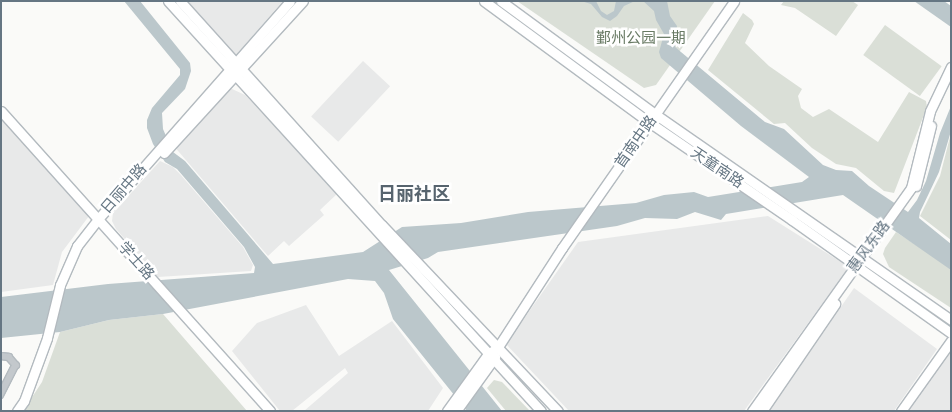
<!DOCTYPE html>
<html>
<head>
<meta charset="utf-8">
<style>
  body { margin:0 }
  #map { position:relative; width:952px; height:412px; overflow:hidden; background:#fafaf8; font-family:Roboto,"Noto Sans SC",sans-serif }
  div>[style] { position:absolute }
  .built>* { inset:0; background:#e8e9e9; transform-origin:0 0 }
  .green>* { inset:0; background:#dadfd7; transform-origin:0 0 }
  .water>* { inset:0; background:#bbc7cb }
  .roads { filter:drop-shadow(1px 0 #b3babf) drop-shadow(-1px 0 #b3babf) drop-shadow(0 1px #b3babf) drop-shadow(0 -1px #b3babf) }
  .street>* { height:5.5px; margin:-2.75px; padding:0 2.75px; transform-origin:2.75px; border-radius:2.75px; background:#c3c8cc }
  .secondary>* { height:9px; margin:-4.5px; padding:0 4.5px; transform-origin:4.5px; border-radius:4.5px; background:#fff }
  .primary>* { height:9px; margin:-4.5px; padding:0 4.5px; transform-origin:4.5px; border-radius:4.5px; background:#fff }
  span { translate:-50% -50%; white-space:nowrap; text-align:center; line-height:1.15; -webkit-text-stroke:5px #fff; paint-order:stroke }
  .park-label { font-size:15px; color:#687a64 }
  .street-label { font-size:15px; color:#657683 }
  .quarter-label { font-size:18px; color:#57646e; font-weight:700 }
  .frame { position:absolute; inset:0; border:2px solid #657683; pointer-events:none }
</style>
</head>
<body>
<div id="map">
  <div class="built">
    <i style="clip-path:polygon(185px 1px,283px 1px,235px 56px)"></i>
    <i style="left:363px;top:61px;width:37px;height:76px;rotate:43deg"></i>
    <i style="clip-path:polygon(230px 88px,245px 95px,338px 193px,320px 210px,324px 215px,289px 246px,284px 241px,268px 256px,173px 145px)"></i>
    <i style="clip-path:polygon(1px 117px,89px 216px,62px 252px,53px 285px,1px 292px)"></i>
    <i style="clip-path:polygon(160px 161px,173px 167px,180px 174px,243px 247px,253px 265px,251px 271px,158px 277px,116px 229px,112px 221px,113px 213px)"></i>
    <i style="clip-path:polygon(768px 216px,849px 267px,744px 411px,569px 411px,506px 344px,578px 242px)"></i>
    <i style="clip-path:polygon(854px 288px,937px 349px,894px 411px,769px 411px)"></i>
    <i style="clip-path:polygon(306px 305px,339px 356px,392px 321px,443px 388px,428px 411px,304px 411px,348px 373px,345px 368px,292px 411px,280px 411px,232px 351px,257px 323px)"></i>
    <i style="clip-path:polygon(950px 352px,951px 411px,908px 411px)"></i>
  </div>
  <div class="green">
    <i style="clip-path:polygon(517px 1px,715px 1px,656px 85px,644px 88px)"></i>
    <i style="clip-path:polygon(784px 1px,852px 1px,858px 5px,836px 36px,795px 8px,781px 5px)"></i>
    <i style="clip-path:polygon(743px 13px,752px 20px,754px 24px,745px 43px,769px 66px,802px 89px,798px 96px,801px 108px,813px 117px,829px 109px,878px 142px,909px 92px,926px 101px,927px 107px,894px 193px,884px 191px,856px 168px,836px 164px,812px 148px,785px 123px,774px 124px,708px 70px)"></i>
    <i style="left:885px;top:25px;width:70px;height:37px;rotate:36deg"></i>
    <i style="clip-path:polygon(951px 133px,951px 240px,920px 216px,940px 176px)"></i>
    <i style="clip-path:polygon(896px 232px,951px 268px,951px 308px,889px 267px,883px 254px,885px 248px)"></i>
    <i style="clip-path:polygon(163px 314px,247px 411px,23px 411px,42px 382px,60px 332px,109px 320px)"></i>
    <i style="clip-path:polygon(494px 380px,502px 382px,530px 411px,506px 411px,487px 388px)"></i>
  </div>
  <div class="water">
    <i style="clip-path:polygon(124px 1px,140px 1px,190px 63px,191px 71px,185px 89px,162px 113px,163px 129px,173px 152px,185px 161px,273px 264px,363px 252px,402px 227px,461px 223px,528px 212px,636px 203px,664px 195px,694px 192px,708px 197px,802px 182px,809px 177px,741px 126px,661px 58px,659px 52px,664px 34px,656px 20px,654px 11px,643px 1px,667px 1px,670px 16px,677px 26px,675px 47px,765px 122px,784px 129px,823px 165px,836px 170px,852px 171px,869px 186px,908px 212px,917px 200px,926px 181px,940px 133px,951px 106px,951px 131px,939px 172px,920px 212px,919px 218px,951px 244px,951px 270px,843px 195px,726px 214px,721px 220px,695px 212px,677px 219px,645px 218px,617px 226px,438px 252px,428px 258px,389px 270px,502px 411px,467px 411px,393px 319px,384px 293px,375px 281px,348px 279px,163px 314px,109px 320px,60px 332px,1px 338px,1px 297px,108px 284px,254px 273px,255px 267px,244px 247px,177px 169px,165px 162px,153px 144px,147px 128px,147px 120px,152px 108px,180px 75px,180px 69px)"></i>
    <i style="clip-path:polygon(581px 1px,596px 1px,601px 11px,607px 15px,614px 11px,616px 1px,635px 1px,624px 6px,617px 16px,610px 21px,602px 17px,591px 4px)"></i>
    <i style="clip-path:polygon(914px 1px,944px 1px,951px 6px,951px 27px)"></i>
  </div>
  <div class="roads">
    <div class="street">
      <i style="left:1px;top:356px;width:8px;rotate:7deg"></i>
      <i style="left:9px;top:357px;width:11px;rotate:49deg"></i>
      <i style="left:16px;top:365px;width:34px;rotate:117deg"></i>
    </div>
    <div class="secondary">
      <i style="left:168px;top:1px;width:554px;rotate:47.71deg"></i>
      <i style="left:180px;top:1px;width:302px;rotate:48deg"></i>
      <i style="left:382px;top:225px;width:256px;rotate:46.6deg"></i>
      <i style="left:1px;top:111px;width:403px;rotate:48.1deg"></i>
      <i style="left:164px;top:153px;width:206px;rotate:-47.6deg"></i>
      <i style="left:916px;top:186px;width:62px;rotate:-76deg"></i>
      <i style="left:17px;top:411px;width:12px;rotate:-55deg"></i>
      <i style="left:24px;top:401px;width:67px;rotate:-69.9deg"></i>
      <i style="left:47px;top:338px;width:55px;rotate:-76.2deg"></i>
      <i style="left:60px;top:285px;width:43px;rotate:-66.4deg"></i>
      <i style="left:77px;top:246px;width:34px;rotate:-52deg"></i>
      <i style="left:98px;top:219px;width:290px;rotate:-48.6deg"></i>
      <i style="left:447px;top:411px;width:70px;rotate:-54.3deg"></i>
      <i style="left:488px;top:354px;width:12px;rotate:-35deg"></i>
      <i style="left:498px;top:347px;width:118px;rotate:-57.1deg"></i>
      <i style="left:562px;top:248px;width:301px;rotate:-55.1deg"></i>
      <i style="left:456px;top:411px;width:67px;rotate:-54.2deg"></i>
      <i style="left:752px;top:411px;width:274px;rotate:-54.5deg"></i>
      <i style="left:911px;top:188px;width:79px;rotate:-76.1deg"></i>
      <i style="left:930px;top:111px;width:49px;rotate:-64.5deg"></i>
      <i style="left:762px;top:411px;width:130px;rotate:-55.7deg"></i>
      <i style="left:901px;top:411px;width:86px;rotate:-54.5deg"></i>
    </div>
    <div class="primary">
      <i style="left:484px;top:1px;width:205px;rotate:36.3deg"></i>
      <i style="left:649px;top:122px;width:173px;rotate:34.4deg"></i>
      <i style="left:792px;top:220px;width:195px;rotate:35.4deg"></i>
      <i style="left:501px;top:1px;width:191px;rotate:36.3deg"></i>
      <i style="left:655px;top:114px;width:361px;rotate:34.8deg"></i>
    </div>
  </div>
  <div class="park-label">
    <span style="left:641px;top:39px">鄞州公园一期</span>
  </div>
  <div class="street-label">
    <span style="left:636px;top:142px;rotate:-55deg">首南中路</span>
    <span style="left:717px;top:168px;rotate:34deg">天童南路</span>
    <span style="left:124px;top:189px;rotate:-49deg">日丽中路</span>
    <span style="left:869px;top:247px;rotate:-54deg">惠风东路</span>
    <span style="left:136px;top:261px;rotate:48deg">学士路</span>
  </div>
  <div class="quarter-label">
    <span style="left:414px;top:194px">日丽社区</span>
  </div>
  <div class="frame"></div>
</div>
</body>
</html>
